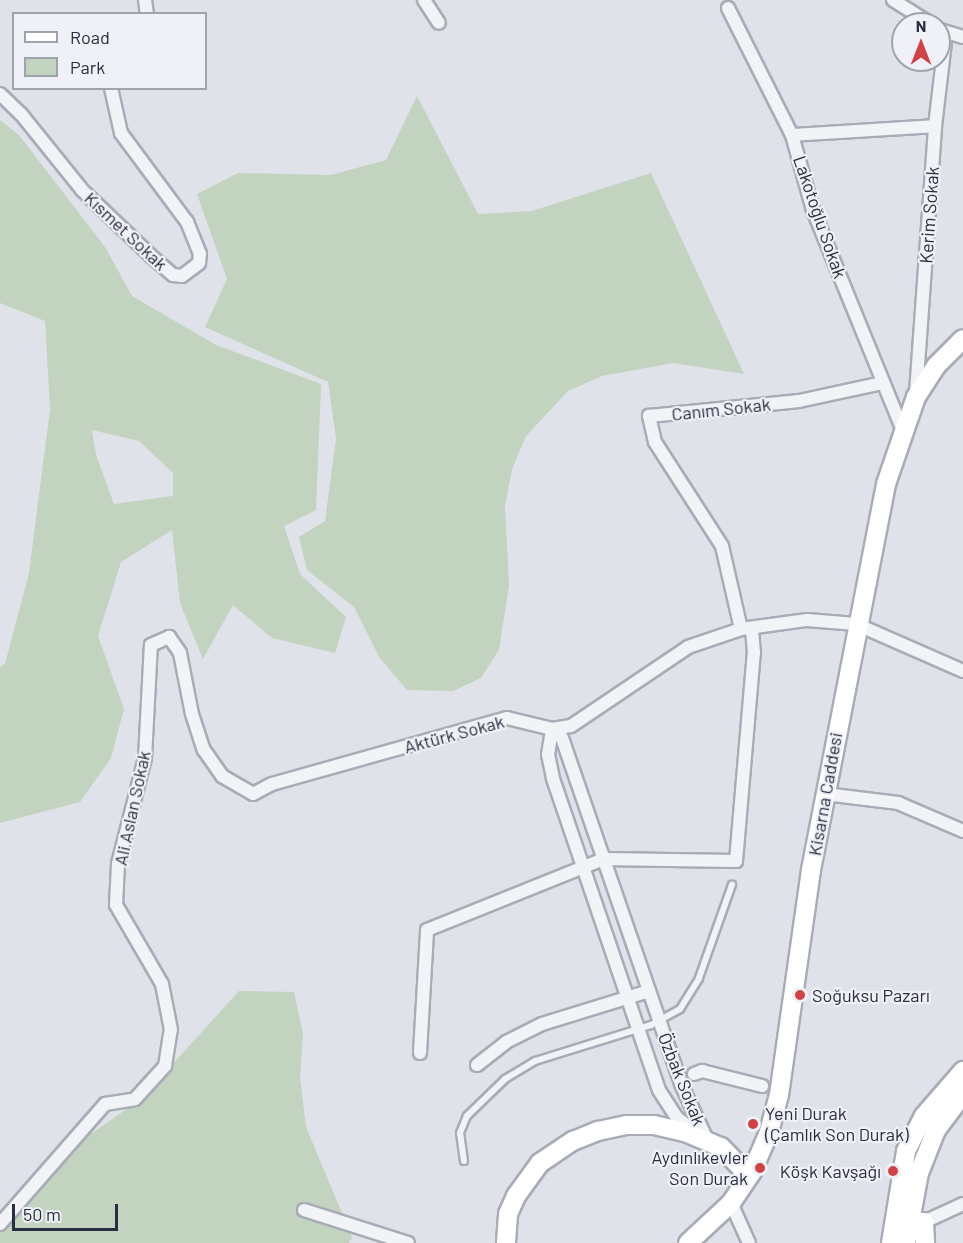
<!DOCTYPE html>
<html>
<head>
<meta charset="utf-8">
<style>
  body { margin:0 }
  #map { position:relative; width:963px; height:1243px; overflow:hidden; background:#dfe2e9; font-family:Barlow,sans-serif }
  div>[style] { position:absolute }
  .green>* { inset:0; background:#c2d3c0 }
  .roads { filter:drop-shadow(2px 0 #a8acb6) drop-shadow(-2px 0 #a8acb6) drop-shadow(0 2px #a8acb6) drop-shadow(0 -2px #a8acb6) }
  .lane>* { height:6px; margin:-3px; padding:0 3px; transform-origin:3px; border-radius:3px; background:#f2f3f7 }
  .street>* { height:12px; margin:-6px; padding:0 6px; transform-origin:6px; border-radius:6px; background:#f2f3f7 }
  .secondary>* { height:18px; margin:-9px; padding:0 9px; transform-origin:9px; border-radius:9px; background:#fff }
  .dots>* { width:16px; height:16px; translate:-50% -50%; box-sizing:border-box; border:3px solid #eff1f6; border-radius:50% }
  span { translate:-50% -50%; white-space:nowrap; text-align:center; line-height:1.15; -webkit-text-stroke:4.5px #eff1f6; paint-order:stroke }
  .street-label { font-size:18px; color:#282d40 }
  .poi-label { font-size:18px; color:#282d40 }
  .left { translate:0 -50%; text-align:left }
  .right { translate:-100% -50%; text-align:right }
  .legend { position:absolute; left:12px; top:12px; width:195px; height:78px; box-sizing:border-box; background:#eff1f6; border:2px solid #9fa3ad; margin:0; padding:8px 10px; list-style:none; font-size:18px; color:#282d40 }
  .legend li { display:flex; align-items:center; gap:12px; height:30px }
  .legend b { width:30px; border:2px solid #9fa3ad }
  .north { position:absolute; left:891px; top:12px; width:60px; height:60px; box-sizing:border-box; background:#eff1f6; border:2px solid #9fa3ad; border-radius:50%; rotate:0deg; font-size:16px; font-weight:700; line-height:24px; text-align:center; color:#282d40 }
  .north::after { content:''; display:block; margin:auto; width:21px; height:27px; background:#d04244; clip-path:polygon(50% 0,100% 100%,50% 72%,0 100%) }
  .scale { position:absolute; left:12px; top:1204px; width:106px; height:27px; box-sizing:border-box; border:3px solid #282d40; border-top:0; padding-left:8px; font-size:18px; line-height:21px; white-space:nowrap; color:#282d40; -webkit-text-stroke:4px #eff1f6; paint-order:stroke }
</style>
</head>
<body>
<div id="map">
  <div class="green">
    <i style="clip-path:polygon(417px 96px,478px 214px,532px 211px,651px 173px,744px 374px,673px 363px,602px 376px,568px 391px,526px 436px,512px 469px,505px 506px,509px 585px,499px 650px,481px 678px,453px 691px,407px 690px,379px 657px,354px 607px,307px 570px,299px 537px,325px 521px,336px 438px,328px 382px,205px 327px,227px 279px,197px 194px,238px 173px,331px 175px,386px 160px)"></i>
    <i style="clip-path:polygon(evenodd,0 120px,19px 135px,105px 247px,132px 296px,216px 345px,321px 384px,316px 510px,284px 526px,300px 574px,346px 617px,335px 653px,272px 638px,233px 605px,203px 659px,180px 603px,172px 530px,121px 562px,98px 636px,124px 709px,111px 758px,80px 802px,0 823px,0 667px,5px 664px,29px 573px,50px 409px,45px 321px,0 303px,0 120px,92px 430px,139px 441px,173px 473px,173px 496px,114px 504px,96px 455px,92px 430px)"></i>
    <i style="clip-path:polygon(239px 991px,294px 992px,303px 1034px,300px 1077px,306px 1127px,352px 1237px,349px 1243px,0 1243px,0 1218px,65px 1152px,141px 1099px)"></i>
  </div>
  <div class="roads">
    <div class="lane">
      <i style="left:464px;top:1161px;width:28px;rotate:-98deg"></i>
      <i style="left:460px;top:1133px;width:18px;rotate:-68deg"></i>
      <i style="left:467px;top:1116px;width:53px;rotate:-44.2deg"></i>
      <i style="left:505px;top:1079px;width:35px;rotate:-31deg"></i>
      <i style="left:535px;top:1061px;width:121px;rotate:-17.2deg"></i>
      <i style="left:651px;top:1025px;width:33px;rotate:-29deg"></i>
      <i style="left:680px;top:1009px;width:36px;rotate:-58deg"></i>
      <i style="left:699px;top:978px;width:99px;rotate:-70.5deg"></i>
    </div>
    <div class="street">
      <i style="left:145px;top:0;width:14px;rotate:82deg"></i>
      <i style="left:424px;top:0;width:27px;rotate:57deg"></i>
      <i style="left:893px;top:0;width:45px;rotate:32.3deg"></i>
      <i style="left:728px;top:8px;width:142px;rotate:63.3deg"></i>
      <i style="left:792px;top:135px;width:78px;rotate:74.4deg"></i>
      <i style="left:813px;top:210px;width:238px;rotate:67.8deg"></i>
      <i style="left:940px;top:30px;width:24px;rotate:17deg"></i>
      <i style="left:0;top:94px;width:29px;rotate:44deg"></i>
      <i style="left:21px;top:114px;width:97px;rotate:51.2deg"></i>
      <i style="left:82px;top:190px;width:95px;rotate:43.7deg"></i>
      <i style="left:151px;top:256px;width:29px;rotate:41deg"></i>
      <i style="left:173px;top:275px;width:9px;rotate:6deg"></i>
      <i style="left:182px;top:276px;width:21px;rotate:-37deg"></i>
      <i style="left:199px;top:263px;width:9px;rotate:-84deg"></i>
      <i style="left:200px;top:254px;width:35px;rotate:-112deg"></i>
      <i style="left:187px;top:222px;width:111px;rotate:-126.6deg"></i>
      <i style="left:121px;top:133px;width:46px;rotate:-102.5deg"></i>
      <i style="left:792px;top:135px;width:143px;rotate:-3.6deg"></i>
      <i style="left:916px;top:393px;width:268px;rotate:-85.9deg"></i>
      <i style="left:935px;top:126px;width:93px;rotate:-83.2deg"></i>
      <i style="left:741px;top:629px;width:85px;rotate:-102.9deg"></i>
      <i style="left:722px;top:546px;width:124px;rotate:-122.8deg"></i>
      <i style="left:655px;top:442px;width:27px;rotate:-103deg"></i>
      <i style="left:649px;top:416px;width:151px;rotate:-5.7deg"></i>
      <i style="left:799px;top:401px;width:86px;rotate:-12.1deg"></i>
      <i style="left:552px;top:729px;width:13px;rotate:42deg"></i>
      <i style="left:562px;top:738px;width:366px;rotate:71deg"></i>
      <i style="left:681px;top:1084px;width:64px;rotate:65deg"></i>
      <i style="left:708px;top:1142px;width:39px;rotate:-142deg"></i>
      <i style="left:677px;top:1118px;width:33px;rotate:-123deg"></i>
      <i style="left:659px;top:1090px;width:330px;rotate:-108.8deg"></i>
      <i style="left:553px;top:778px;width:24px;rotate:-102deg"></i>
      <i style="left:548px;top:755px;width:26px;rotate:-81deg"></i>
      <i style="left:825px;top:794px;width:74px;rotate:7deg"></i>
      <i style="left:898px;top:803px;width:71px;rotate:23.3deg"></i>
      <i style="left:420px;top:1053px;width:123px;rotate:-86.7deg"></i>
      <i style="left:427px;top:930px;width:191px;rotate:-21.9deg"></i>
      <i style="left:604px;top:859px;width:132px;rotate:0.9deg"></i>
      <i style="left:736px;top:861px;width:209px;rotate:-85.1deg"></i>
      <i style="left:754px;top:653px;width:25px;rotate:-95deg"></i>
      <i style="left:477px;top:1065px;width:37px;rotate:-38deg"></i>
      <i style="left:506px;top:1042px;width:40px;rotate:-26.6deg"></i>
      <i style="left:542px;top:1024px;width:112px;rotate:-17.1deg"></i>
      <i style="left:694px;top:1074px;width:9px;rotate:-21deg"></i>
      <i style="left:702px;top:1071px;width:62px;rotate:14deg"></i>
      <i style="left:731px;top:1203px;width:44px;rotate:65.8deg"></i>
      <i style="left:304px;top:1210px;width:109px;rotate:17.6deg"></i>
      <i style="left:924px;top:1222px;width:43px;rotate:-24.8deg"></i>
      <i style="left:0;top:1224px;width:159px;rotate:-48.8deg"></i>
      <i style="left:105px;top:1104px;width:30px;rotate:-9deg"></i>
      <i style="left:135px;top:1099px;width:45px;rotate:-47.7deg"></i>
      <i style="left:165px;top:1066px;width:36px;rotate:-81deg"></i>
      <i style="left:171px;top:1030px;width:47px;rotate:-101.1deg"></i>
      <i style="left:162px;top:984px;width:91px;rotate:-120.2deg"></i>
      <i style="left:116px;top:905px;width:41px;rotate:-87.2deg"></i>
      <i style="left:118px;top:864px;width:109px;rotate:-75.7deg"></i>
      <i style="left:145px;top:758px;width:113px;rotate:-87deg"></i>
      <i style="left:151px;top:645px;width:20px;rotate:-24deg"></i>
      <i style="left:169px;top:637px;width:19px;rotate:55deg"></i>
      <i style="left:180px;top:653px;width:62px;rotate:78.9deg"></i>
      <i style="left:192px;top:714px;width:38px;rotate:72deg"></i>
      <i style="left:204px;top:750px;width:32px;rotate:55deg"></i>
      <i style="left:222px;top:776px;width:36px;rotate:30deg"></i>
      <i style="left:253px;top:794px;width:21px;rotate:-28deg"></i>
      <i style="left:272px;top:784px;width:244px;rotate:-15.7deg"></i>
      <i style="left:507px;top:718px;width:46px;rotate:13.7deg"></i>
      <i style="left:552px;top:729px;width:19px;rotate:-9deg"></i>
      <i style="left:571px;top:726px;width:141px;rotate:-34deg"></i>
      <i style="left:688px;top:647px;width:56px;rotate:-18.8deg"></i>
      <i style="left:741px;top:629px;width:67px;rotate:-7.8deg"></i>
      <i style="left:807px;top:620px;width:49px;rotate:4.7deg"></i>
      <i style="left:856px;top:624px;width:117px;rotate:23.7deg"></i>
    </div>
    <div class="secondary">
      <i style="left:897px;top:1221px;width:27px;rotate:2deg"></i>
      <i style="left:924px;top:1222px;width:21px;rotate:87deg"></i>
      <i style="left:506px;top:1243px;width:29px;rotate:-86deg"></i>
      <i style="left:508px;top:1214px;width:20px;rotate:-66deg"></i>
      <i style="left:516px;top:1196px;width:41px;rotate:-54deg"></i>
      <i style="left:540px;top:1163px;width:40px;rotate:-34deg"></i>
      <i style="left:573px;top:1141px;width:27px;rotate:-22deg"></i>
      <i style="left:598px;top:1131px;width:29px;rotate:-12deg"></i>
      <i style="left:626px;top:1125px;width:28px"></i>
      <i style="left:654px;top:1125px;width:32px;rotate:13deg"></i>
      <i style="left:685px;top:1132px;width:39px;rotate:23deg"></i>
      <i style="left:721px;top:1147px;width:40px;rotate:46deg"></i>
      <i style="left:688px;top:1243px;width:59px;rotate:-42.9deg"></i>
      <i style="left:731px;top:1203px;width:37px;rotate:-56deg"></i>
      <i style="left:752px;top:1172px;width:43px;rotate:-67deg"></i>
      <i style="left:769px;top:1132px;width:38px;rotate:-75deg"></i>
      <i style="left:779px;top:1095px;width:227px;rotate:-81.9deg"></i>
      <i style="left:811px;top:870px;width:393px;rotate:-79deg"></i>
      <i style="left:886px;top:484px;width:92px;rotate:-71deg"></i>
      <i style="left:916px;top:397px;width:37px;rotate:-57deg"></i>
      <i style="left:936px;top:366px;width:38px;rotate:-45deg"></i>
      <i style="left:891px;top:1243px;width:93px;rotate:-80.7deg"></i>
      <i style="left:906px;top:1151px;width:39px;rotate:-63deg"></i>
      <i style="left:924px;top:1116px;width:60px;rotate:-49.1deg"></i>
      <i style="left:906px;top:1243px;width:71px;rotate:-79.5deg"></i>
      <i style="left:919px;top:1173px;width:46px;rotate:-68.4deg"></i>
      <i style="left:936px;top:1130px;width:45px;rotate:-53.1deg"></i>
    </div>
  </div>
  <div class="dots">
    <i style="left:800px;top:995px;background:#d04244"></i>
    <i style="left:753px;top:1124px;background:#d04244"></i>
    <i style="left:760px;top:1168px;background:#d04244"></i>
    <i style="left:893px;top:1171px;background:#d04244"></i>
  </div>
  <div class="street-label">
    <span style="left:929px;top:215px;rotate:-86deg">Kerim Sokak</span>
    <span style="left:820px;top:217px;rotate:71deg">Lakotoğlu Sokak</span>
    <span style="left:126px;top:231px;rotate:43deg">Kısmet Sokak</span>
    <span style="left:721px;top:409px;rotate:-6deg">Canım Sokak</span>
    <span style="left:454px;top:734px;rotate:-15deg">Aktürk Sokak</span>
    <span style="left:825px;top:794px;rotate:-80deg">Kisarna Caddesi</span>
    <span style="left:132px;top:808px;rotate:-78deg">Ali Aslan Sokak</span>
    <span style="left:682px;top:1079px;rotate:68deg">Özbak Sokak</span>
  </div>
  <div class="poi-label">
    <span class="left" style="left:812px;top:995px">Soğuksu Pazarı</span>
    <span class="left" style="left:765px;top:1124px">Yeni Durak<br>(Çamlık Son Durak)</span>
    <span class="right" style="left:748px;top:1168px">Aydınlıkevler<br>Son Durak</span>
    <span class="right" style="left:881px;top:1171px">Köşk Kavşağı</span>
  </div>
  <ul class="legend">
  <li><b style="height:8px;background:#fff"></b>Road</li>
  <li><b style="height:16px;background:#c2d3c0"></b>Park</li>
  </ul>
  <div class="north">N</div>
  <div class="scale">50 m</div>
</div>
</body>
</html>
